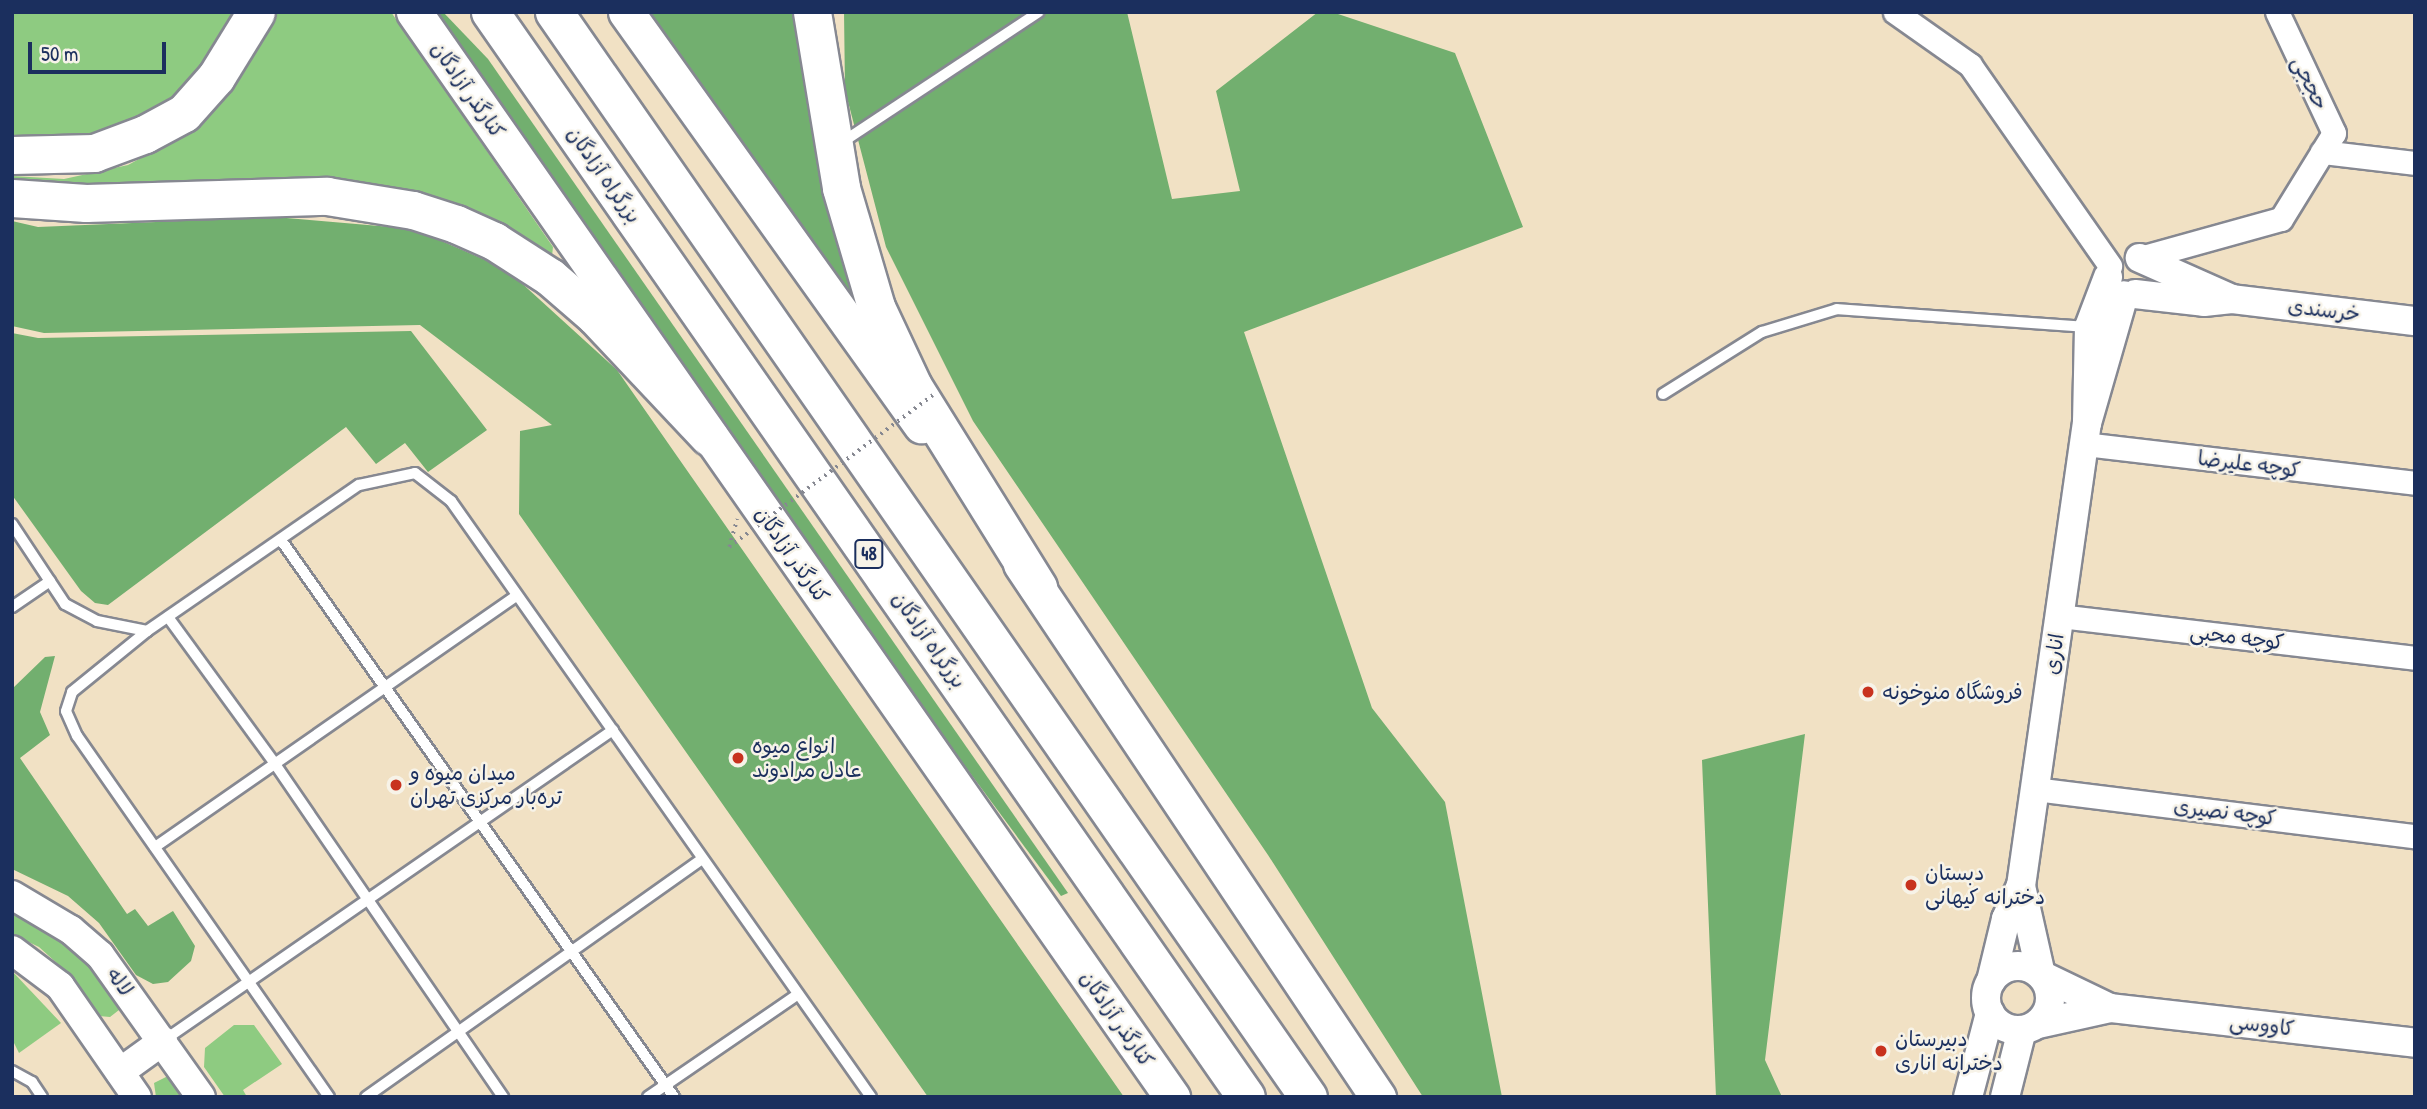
<!DOCTYPE html>
<html>
<head>
<meta charset="utf-8">
<style>
  body { margin:0 }
  #map { position:relative; width:2427px; height:1109px; overflow:hidden; background:#f1e1c4; font-family:"Patrick Hand","Playpen Sans Arabic",sans-serif }
  div>[style] { position:absolute }
  .green>* { inset:0; background:#8ecb81 }
  .forest>* { inset:0; background:#72af6f }
  .path>* { height:3.5px; margin-top:-1.75px; transform-origin:0; background:repeating-linear-gradient(90deg,#868891 0 2px,transparent 0 7px) }
  .roads { filter:drop-shadow(2px 0 #868891) drop-shadow(-2px 0 #868891) drop-shadow(0 2px #868891) drop-shadow(0 -2px #868891) }
  .service>* { height:10px; margin:-5px; padding:0 5px; transform-origin:5px; border-radius:5px; background:#fff }
  .minor>* { height:23px; margin:-11.5px; padding:0 11.5px; transform-origin:11.5px; border-radius:11.5px; background:#fff }
  .tertiary>* { height:28px; margin:-14px; padding:0 14px; transform-origin:14px; border-radius:14px; background:#fff }
  .tertiary>.ring { margin:-14px; padding:0; box-sizing:content-box; background:none; border:28px solid #fff; border-radius:50% }
  .primary>* { height:35px; margin:-17.5px; padding:0 17.5px; transform-origin:17.5px; border-radius:17.5px; background:#fff }
  .trunk>* { height:37px; margin:-18.5px; padding:0 18.5px; transform-origin:18.5px; border-radius:18.5px; background:#fff }
  .path-bridge>* { height:3.5px; margin-top:-1.75px; transform-origin:0; background:repeating-linear-gradient(90deg,#868891 0 2px,transparent 0 7px) }
  .dots>* { width:19px; height:19px; translate:-50% -50%; box-sizing:border-box; border:4px solid #f7f3e8; border-radius:50% }
  span { translate:-50% -50%; white-space:nowrap; text-align:center; line-height:1.15; -webkit-text-stroke:5px #f7f3e8; paint-order:stroke }
  .shield-label span { padding:2px 5px; background:#f7f3e8; border:2px solid; border-radius:5px; -webkit-text-stroke-width:0 }
  .shield-label { font-size:19px; color:#1b2f5e; font-weight:700 }
  .street-label { font-size:21px; color:#1b2f5e }
  .poi-label { font-size:21px; color:#1b2f5e }
  .left { translate:0 -50%; text-align:left }
  .frame { position:absolute; inset:0; border:14px solid #1b2f5e; pointer-events:none }
  .scale { position:absolute; left:28px; top:42px; width:138px; height:32px; box-sizing:border-box; border:4px solid #1b2f5e; border-top:0; padding-left:9px; font-size:21px; line-height:24px; white-space:nowrap; color:#1b2f5e; -webkit-text-stroke:5px #f7f3e8; paint-order:stroke }
</style>
</head>
<body>
<div id="map">
  <div class="green">
    <i style="clip-path:polygon(12px 12px,239px 12px,176px 103px,108px 136px,12px 146px)"></i>
    <i style="clip-path:polygon(277px 12px,391px 12px,553px 247px,552px 256px,452px 205px,12px 188px,12px 176px,64px 179px,128px 165px,198px 127px,234px 89px)"></i>
    <i style="clip-path:polygon(12px 906px,52px 929px,92px 965px,118px 1002px,119px 1010px,110px 1017px,99px 1016px,59px 965px,39px 947px,12px 934px)"></i>
    <i style="clip-path:polygon(12px 971px,61px 1023px,19px 1053px,12px 1039px)"></i>
    <i style="clip-path:polygon(234px 1025px,254px 1025px,282px 1064px,243px 1090px,247px 1097px,225px 1097px,204px 1067px,205px 1048px)"></i>
    <i style="clip-path:polygon(166px 1077px,170px 1078px,186px 1097px,156px 1097px,154px 1083px)"></i>
  </div>
  <div class="forest">
    <i style="clip-path:polygon(429px 12px,443px 12px,488px 59px,1068px 893px,1061px 896px,814px 562px)"></i>
    <i style="clip-path:polygon(646px 12px,801px 12px,863px 324px)"></i>
    <i style="clip-path:polygon(844px 12px,1127px 12px,1172px 199px,1240px 191px,1216px 91px,1318px 12px,1332px 12px,1455px 53px,1523px 227px,1244px 332px,1372px 708px,1445px 802px,1502px 1097px,1423px 1097px,1268px 855px,973px 421px,886px 247px,845px 90px)"></i>
    <i style="clip-path:polygon(275px 217px,414px 229px,506px 269px,617px 370px,1124px 1097px,928px 1097px,519px 514px,520px 431px,552px 425px,420px 325px,44px 333px,12px 326px,12px 221px,38px 227px)"></i>
    <i style="clip-path:polygon(411px 331px,487px 430px,428px 472px,405px 443px,376px 464px,346px 427px,108px 605px,95px 603px,81px 591px,12px 495px,12px 333px,38px 338px)"></i>
    <i style="clip-path:polygon(55px 656px,40px 712px,50px 735px,20px 758px,127px 914px,135px 909px,148px 926px,173px 911px,195px 946px,191px 961px,168px 982px,153px 984px,136px 975px,99px 923px,68px 896px,12px 869px,12px 689px,45px 657px)"></i>
    <i style="clip-path:polygon(1805px 734px,1765px 1060px,1782px 1097px,1716px 1097px,1702px 760px)"></i>
  </div>
  <div class="path">
    <i style="left:729px;top:547px;width:29px;rotate:-74deg"></i>
  </div>
  <div class="roads">
    <div class="service">
      <i style="left:841px;top:143px;width:237px;rotate:-33.5deg"></i>
      <i style="left:1663px;top:394px;width:117px;rotate:-32.1deg"></i>
      <i style="left:1762px;top:332px;width:78px;rotate:-17deg"></i>
      <i style="left:1837px;top:309px;width:253px;rotate:4.1deg"></i>
      <i style="left:12px;top:524px;width:96px;rotate:56.5deg"></i>
      <i style="left:65px;top:604px;width:36px;rotate:28deg"></i>
      <i style="left:97px;top:621px;width:51px;rotate:11.3deg"></i>
      <i style="left:281px;top:540px;width:682px;rotate:54.79deg"></i>
      <i style="left:12px;top:607px;width:46px;rotate:-34.4deg"></i>
      <i style="left:168px;top:617px;width:182px;rotate:53.9deg"></i>
      <i style="left:275px;top:764px;width:404px;rotate:55.6deg"></i>
      <i style="left:155px;top:847px;width:440px;rotate:-34.8deg"></i>
      <i style="left:163px;top:1041px;width:547px;rotate:-34.65deg"></i>
      <i style="left:12px;top:1071px;width:23px;rotate:29deg"></i>
      <i style="left:32px;top:1082px;width:18px;rotate:56deg"></i>
      <i style="left:329px;top:1097px;width:440px;rotate:-124.9deg"></i>
      <i style="left:77px;top:736px;width:27px;rotate:-114deg"></i>
      <i style="left:66px;top:711px;width:20px;rotate:-72deg"></i>
      <i style="left:72px;top:692px;width:97px;rotate:-39.1deg"></i>
      <i style="left:147px;top:631px;width:257px;rotate:-34.6deg"></i>
      <i style="left:359px;top:485px;width:57px;rotate:-12.1deg"></i>
      <i style="left:415px;top:473px;width:46px;rotate:37.9deg"></i>
      <i style="left:451px;top:501px;width:729px;rotate:54.83deg"></i>
      <i style="left:366px;top:1097px;width:412px;rotate:-35.3deg"></i>
      <i style="left:648px;top:1097px;width:181px;rotate:-34.4deg"></i>
    </div>
    <div class="minor">
      <i style="left:1895px;top:12px;width:92px;rotate:35.2deg"></i>
      <i style="left:1970px;top:65px;width:245px;rotate:55.1deg"></i>
      <i style="left:2322px;top:152px;width:94px;rotate:6.7deg"></i>
      <i style="left:2140px;top:258px;width:146px;rotate:-15.5deg"></i>
      <i style="left:2281px;top:219px;width:101px;rotate:-58.4deg"></i>
      <i style="left:2334px;top:133px;width:134px;rotate:-115.2deg"></i>
      <i style="left:2084px;top:444px;width:333px;rotate:6.7deg"></i>
      <i style="left:2059px;top:616px;width:358px;rotate:6.7deg"></i>
      <i style="left:2035px;top:789px;width:383px;rotate:7.1deg"></i>
    </div>
    <div class="tertiary">
      <i style="left:2108px;top:277px;width:53px;rotate:110.8deg"></i>
      <i style="left:2089px;top:327px;width:96px;rotate:91.2deg"></i>
      <i style="left:2087px;top:423px;width:133px;rotate:-73.9deg"></i>
      <i style="left:2135px;top:294px;width:69px;rotate:6.6deg"></i>
      <i style="left:2204px;top:302px;width:28px;rotate:-6deg"></i>
      <i style="left:2232px;top:299px;width:101px;rotate:-156deg"></i>
      <i style="left:2232px;top:299px;width:184px;rotate:6.9deg"></i>
      <i style="left:2021px;top:886px;width:468px;rotate:-81.9deg"></i>
      <i style="left:12px;top:895px;width:69px;rotate:30.7deg"></i>
      <i style="left:71px;top:930px;width:38px;rotate:41deg"></i>
      <i style="left:100px;top:955px;width:174px;rotate:54.6deg"></i>
      <i style="left:12px;top:950px;width:60px;rotate:36.9deg"></i>
      <i style="left:60px;top:986px;width:135px;rotate:55.3deg"></i>
      <i class="ring" style="left:1986px;top:966px;width:36px;height:36px"></i>
      <i style="left:1991px;top:981px;width:64px;rotate:-76.4deg"></i>
      <i style="left:2006px;top:919px;width:36px;rotate:-66deg"></i>
      <i style="left:2021px;top:886px;width:91px;rotate:77.3deg"></i>
      <i style="left:2041px;top:975px;width:76px;rotate:25.6deg"></i>
      <i style="left:2110px;top:1008px;width:74px;rotate:167.5deg"></i>
      <i style="left:2110px;top:1008px;width:307px;rotate:6.5deg"></i>
      <i style="left:120px;top:1072px;width:53px;rotate:-35.8deg"></i>
      <i style="left:1968px;top:1097px;width:87px;rotate:-75.3deg"></i>
      <i style="left:2005px;top:1097px;width:69px;rotate:-75.8deg"></i>
    </div>
    <div class="primary">
      <i style="left:414px;top:12px;width:1324px;rotate:55.06deg"></i>
      <i style="left:626px;top:12px;width:508px;rotate:54.46deg"></i>
      <i style="left:1021px;top:564px;width:642px;rotate:56.19deg"></i>
    </div>
    <div class="trunk">
      <i style="left:490px;top:12px;width:1322px;rotate:55.13deg"></i>
      <i style="left:554px;top:12px;width:1321px;rotate:55.2deg"></i>
      <i style="left:812px;top:12px;width:178px;rotate:80.6deg"></i>
      <i style="left:841px;top:188px;width:124px;rotate:73.6deg"></i>
      <i style="left:876px;top:307px;width:87px;rotate:64.9deg"></i>
      <i style="left:913px;top:386px;width:237px;rotate:58.1deg"></i>
      <i style="left:12px;top:155px;width:82px;rotate:-1.4deg"></i>
      <i style="left:94px;top:153px;width:54px;rotate:-20.4deg"></i>
      <i style="left:145px;top:134px;width:44px;rotate:-28.3deg"></i>
      <i style="left:184px;top:113px;width:48px;rotate:-48.4deg"></i>
      <i style="left:216px;top:77px;width:76px;rotate:-58.4deg"></i>
      <i style="left:12px;top:198px;width:74px;rotate:3.9deg"></i>
      <i style="left:86px;top:203px;width:241px;rotate:-1.7deg"></i>
      <i style="left:327px;top:196px;width:87px;rotate:9.2deg"></i>
      <i style="left:413px;top:210px;width:45px;rotate:18deg"></i>
      <i style="left:456px;top:224px;width:42px;rotate:24.1deg"></i>
      <i style="left:494px;top:241px;width:67px;rotate:32.7deg"></i>
      <i style="left:550px;top:277px;width:60px;rotate:40.9deg"></i>
      <i style="left:595px;top:316px;width:166px;rotate:46.7deg"></i>
    </div>
  </div>
  <div class="path-bridge">
    <i style="left:729px;top:547px;width:254px;rotate:-36.7deg"></i>
  </div>
  <div class="dots">
    <i style="left:1868px;top:692px;background:#c8321e"></i>
    <i style="left:738px;top:758px;background:#c8321e"></i>
    <i style="left:396px;top:785px;background:#c8321e"></i>
    <i style="left:1911px;top:885px;background:#c8321e"></i>
    <i style="left:1881px;top:1051px;background:#c8321e"></i>
  </div>
  <div class="shield-label">
    <span style="left:869px;top:554px">48</span>
  </div>
  <div class="street-label">
    <span style="left:2310px;top:83px;rotate:64deg">حججی</span>
    <span style="left:468px;top:90px;rotate:55deg">کنارگذر آزادگان</span>
    <span style="left:604px;top:175px;rotate:55deg">بزرگراه آزادگان</span>
    <span style="left:2324px;top:310px;rotate:7deg">خرسندی</span>
    <span style="left:2249px;top:464px;rotate:7deg">کوچه علیرضا</span>
    <span style="left:792px;top:555px;rotate:55deg">کنارگذر آزادگان</span>
    <span style="left:2237px;top:637px;rotate:7deg">کوچه محبی</span>
    <span style="left:929px;top:640px;rotate:55deg">بزرگراه آزادگان</span>
    <span style="left:2054px;top:654px;rotate:-82deg">اناری</span>
    <span style="left:2225px;top:812px;rotate:7deg">کوچه نصیری</span>
    <span style="left:120px;top:982px;rotate:54deg">لاله</span>
    <span style="left:1117px;top:1019px;rotate:55deg">کنارگذر آزادگان</span>
    <span style="left:2262px;top:1025px;rotate:7deg">کاووسی</span>
  </div>
  <div class="poi-label">
    <span class="left" style="left:1882px;top:692px">فروشگاه منوخونه</span>
    <span class="left" style="left:752px;top:758px">انواع میوه<br>عادل مرادوند</span>
    <span class="left" style="left:410px;top:785px">میدان میوه و<br>تره‌بار مرکزی تهران</span>
    <span class="left" style="left:1925px;top:885px">دبستان<br>دخترانه کیهانی</span>
    <span class="left" style="left:1895px;top:1051px">دبیرستان<br>دخترانه اناری</span>
  </div>
  <div class="frame"></div>
  <div class="scale">50 m</div>
</div>
</body>
</html>
